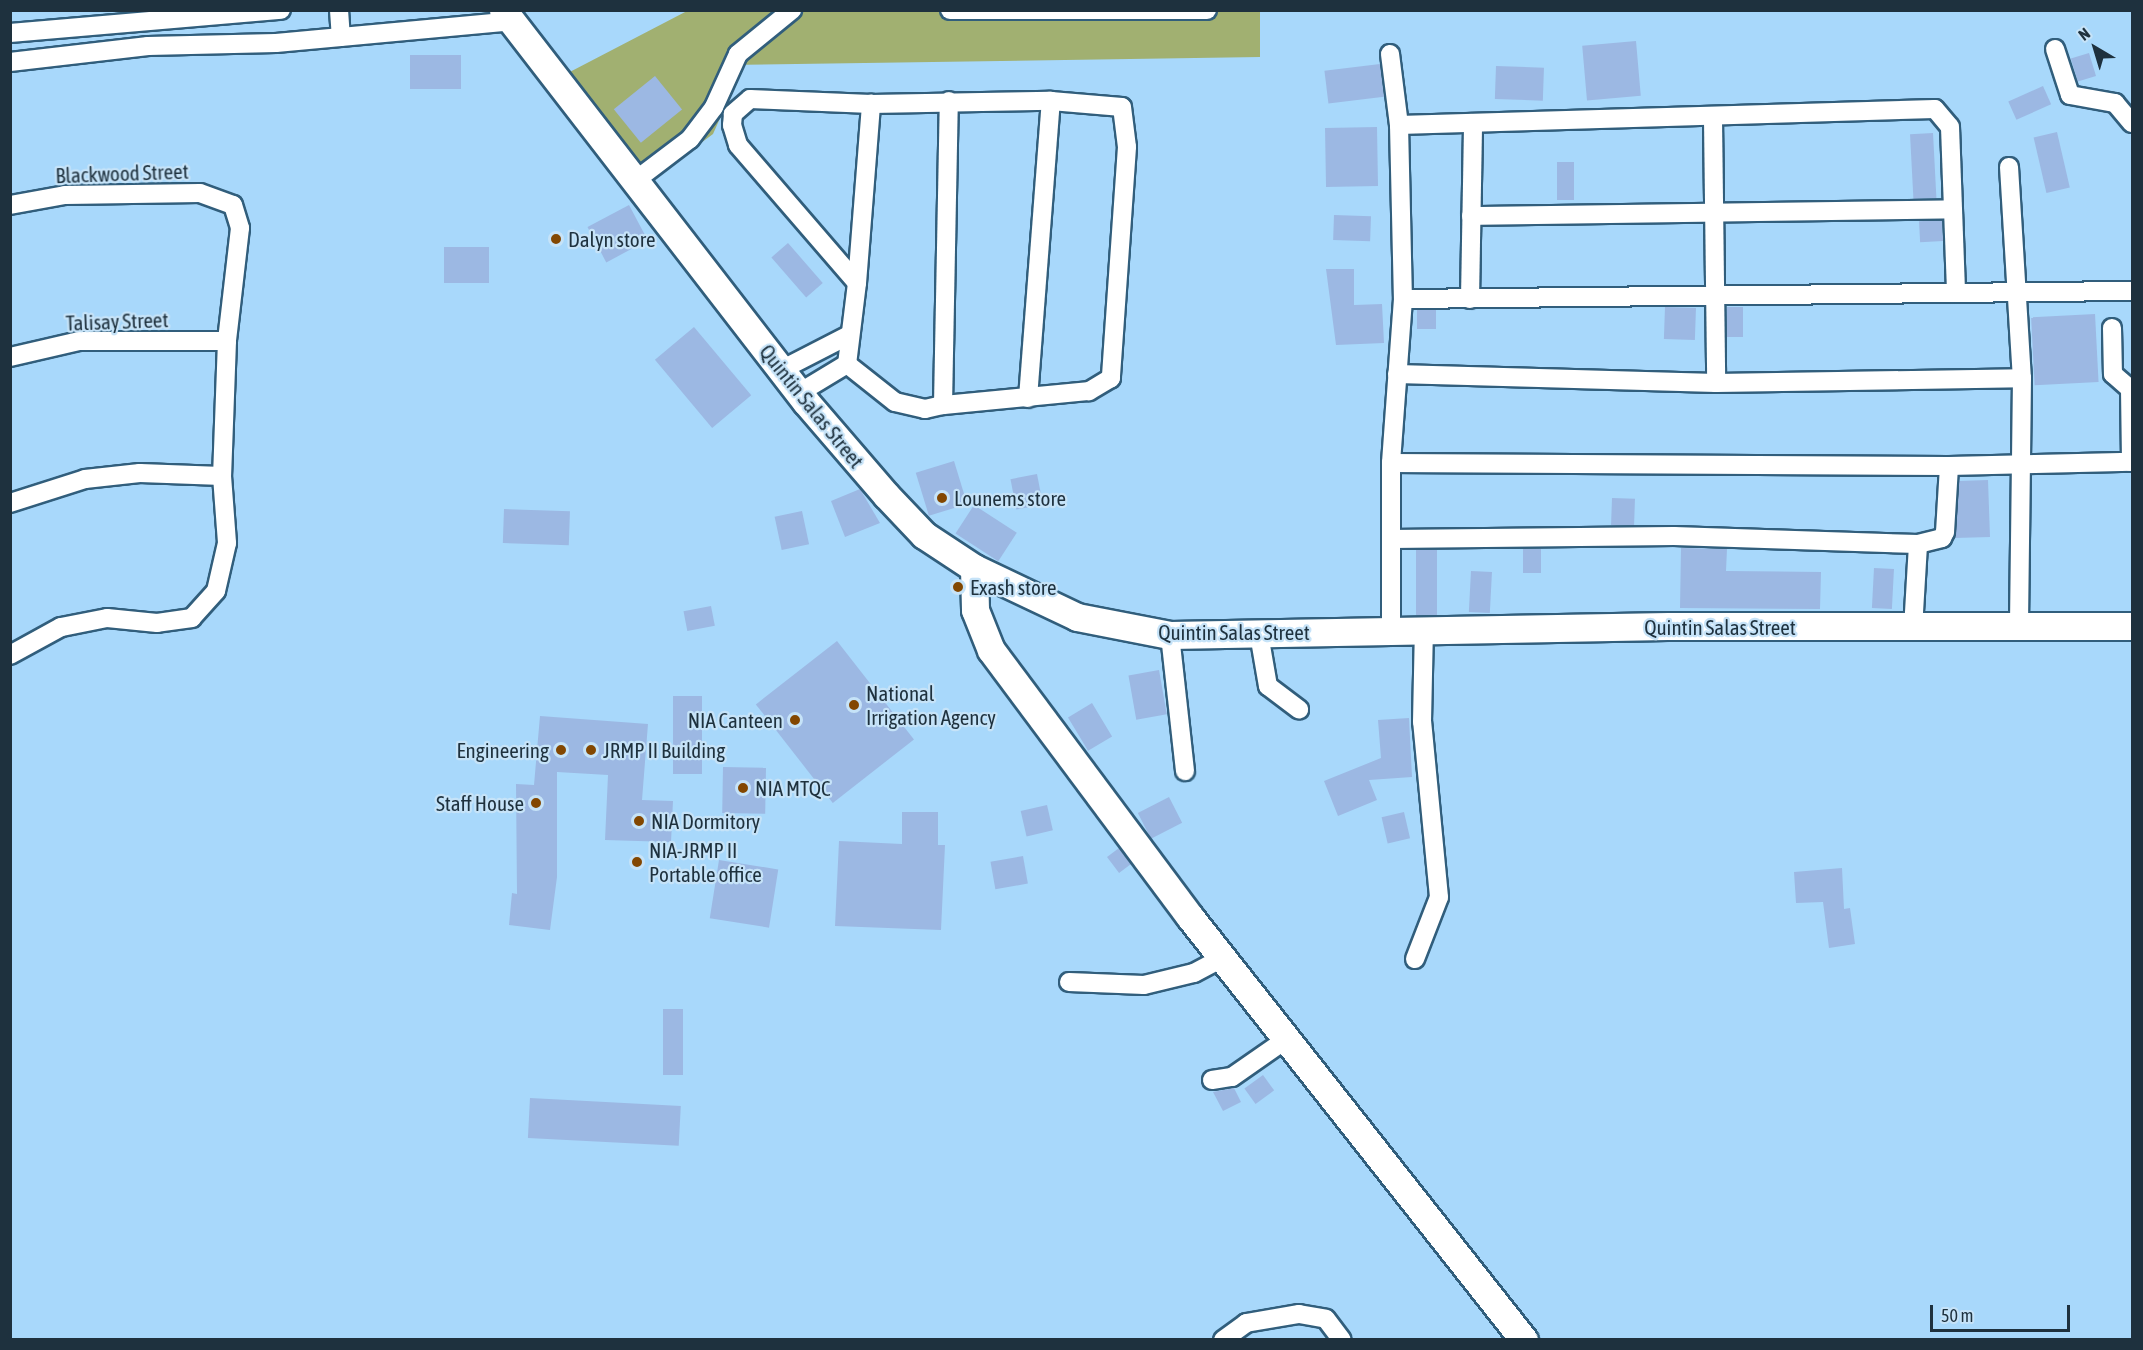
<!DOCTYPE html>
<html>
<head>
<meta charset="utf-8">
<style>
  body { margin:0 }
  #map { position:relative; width:2143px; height:1350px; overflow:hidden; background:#a8d8fb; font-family:"Asap Condensed",sans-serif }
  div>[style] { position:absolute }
  .green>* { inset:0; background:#a1b071 }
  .building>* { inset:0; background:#9cb8e3; transform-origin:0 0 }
  .roads { filter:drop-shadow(2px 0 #315e7c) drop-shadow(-2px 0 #315e7c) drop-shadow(0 2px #315e7c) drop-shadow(0 -2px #315e7c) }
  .street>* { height:18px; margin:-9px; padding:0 9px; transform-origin:9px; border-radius:9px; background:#fff }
  .secondary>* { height:27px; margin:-13.5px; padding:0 13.5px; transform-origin:13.5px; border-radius:13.5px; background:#fff }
  .dots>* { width:16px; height:16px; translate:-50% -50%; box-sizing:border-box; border:3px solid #c6e3f8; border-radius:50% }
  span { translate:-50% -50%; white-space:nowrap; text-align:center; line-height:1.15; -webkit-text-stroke:4.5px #c6e3f8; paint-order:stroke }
  .street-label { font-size:21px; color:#1e313e }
  .poi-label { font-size:21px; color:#1e313e }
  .left { translate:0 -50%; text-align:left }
  .right { translate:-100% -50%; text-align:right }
  .frame { position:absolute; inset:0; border:12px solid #1e313e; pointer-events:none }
  .north { position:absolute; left:2065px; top:18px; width:60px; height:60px; -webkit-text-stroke:4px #c6e3f8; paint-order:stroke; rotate:322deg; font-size:16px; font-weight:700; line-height:24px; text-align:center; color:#1e313e }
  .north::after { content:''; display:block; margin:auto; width:21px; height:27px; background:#1e313e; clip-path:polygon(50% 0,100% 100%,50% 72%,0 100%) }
  .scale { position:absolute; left:1930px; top:1305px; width:140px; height:27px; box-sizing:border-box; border:3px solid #1e313e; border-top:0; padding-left:8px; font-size:18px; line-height:21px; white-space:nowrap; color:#1e313e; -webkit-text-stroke:4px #c6e3f8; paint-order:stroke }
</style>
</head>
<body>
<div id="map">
  <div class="green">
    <i style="clip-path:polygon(687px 11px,1260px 11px,1260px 57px,727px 65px,729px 98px,713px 134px,650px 181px,564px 75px)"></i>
  </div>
  <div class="building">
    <i style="left:1636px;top:41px;width:55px;height:54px;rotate:85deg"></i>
    <i style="left:2089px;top:53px;width:24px;height:19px;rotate:73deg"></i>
    <i style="left:461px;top:55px;width:34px;height:51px;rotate:90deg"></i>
    <i style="left:1380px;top:64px;width:33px;height:56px;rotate:83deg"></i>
    <i style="left:1496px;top:66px;width:48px;height:33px;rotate:2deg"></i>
    <i style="left:655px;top:76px;width:43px;height:53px;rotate:51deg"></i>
    <i style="left:2043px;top:86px;width:20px;height:38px;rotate:66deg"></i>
    <i style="left:1377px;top:127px;width:59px;height:52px;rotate:89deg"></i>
    <i style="left:2057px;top:132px;width:57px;height:24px;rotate:77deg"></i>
    <i style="left:1933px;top:133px;width:65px;height:23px;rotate:87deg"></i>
    <i style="left:1557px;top:162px;width:17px;height:38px"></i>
    <i style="left:629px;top:205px;width:40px;height:47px;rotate:62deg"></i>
    <i style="left:1334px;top:215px;width:37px;height:25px;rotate:2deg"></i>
    <i style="left:1942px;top:220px;width:21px;height:23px;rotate:87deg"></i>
    <i style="left:788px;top:243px;width:53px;height:22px;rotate:49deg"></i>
    <i style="left:489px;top:247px;width:36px;height:45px;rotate:90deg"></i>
    <i style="clip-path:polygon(1326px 269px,1354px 269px,1354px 305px,1382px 304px,1384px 343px,1336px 345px)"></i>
    <i style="left:1665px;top:307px;width:31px;height:32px;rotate:2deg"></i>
    <i style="left:1727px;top:307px;width:16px;height:30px"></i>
    <i style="left:1417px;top:310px;width:19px;height:19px"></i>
    <i style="left:2095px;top:314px;width:68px;height:64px;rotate:87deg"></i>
    <i style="left:694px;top:327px;width:89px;height:51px;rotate:50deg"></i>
    <i style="left:954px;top:461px;width:45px;height:40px;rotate:73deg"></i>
    <i style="left:1037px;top:474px;width:31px;height:27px;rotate:79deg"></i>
    <i style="clip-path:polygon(1988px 480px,1990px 537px,1955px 538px,1959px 481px)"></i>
    <i style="clip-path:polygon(860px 489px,880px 523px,845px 537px,831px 501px)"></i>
    <i style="left:1612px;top:498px;width:23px;height:27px;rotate:2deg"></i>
    <i style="left:974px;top:505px;width:51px;height:34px;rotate:33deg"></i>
    <i style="left:504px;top:509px;width:66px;height:34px;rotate:2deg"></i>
    <i style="left:802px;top:511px;width:34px;height:28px;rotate:78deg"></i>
    <i style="clip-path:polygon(1681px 548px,1727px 549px,1726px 571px,1821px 572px,1820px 609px,1680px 608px)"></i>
    <i style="left:1523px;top:549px;width:18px;height:24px"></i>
    <i style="left:1416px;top:550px;width:21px;height:65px"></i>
    <i style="left:1874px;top:568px;width:20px;height:40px;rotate:3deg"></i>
    <i style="left:1471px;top:571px;width:21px;height:41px;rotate:3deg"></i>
    <i style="left:711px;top:606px;width:20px;height:28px;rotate:79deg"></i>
    <i style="left:837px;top:641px;width:125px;height:103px;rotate:52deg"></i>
    <i style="left:1159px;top:670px;width:45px;height:31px;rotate:80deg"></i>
    <i style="left:673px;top:696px;width:29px;height:78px"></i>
    <i style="left:1092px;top:703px;width:39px;height:28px;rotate:59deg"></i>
    <i style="clip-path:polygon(540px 716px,648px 724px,642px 800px,673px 801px,671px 842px,605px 840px,608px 775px,557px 772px,557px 877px,550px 930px,509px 925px,512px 893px,517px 894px,516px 784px,534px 785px)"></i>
    <i style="clip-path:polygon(1409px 718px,1412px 777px,1369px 780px,1377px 800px,1338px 816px,1324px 781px,1381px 758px,1378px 720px)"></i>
    <i style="left:723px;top:767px;width:43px;height:46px;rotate:1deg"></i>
    <i style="left:1169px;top:797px;width:29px;height:35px;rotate:63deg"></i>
    <i style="left:1047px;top:805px;width:26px;height:27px;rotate:77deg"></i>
    <i style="clip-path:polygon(902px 812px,938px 812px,938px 845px,945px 845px,941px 930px,835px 926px,839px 841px,902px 844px)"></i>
    <i style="left:1404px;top:812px;width:27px;height:23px;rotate:77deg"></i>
    <i style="left:1119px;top:848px;width:20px;height:15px;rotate:53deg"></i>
    <i style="left:1023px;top:856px;width:28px;height:33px;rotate:80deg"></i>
    <i style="left:719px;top:860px;width:60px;height:59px;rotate:9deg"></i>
    <i style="clip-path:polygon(1842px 868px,1844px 909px,1850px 908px,1855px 944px,1829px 948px,1823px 902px,1796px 903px,1794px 872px)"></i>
    <i style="left:663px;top:1009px;width:20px;height:66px"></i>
    <i style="left:1263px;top:1075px;width:19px;height:23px;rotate:54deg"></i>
    <i style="clip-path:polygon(1234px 1088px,1241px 1102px,1223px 1111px,1213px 1092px)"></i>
    <i style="left:530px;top:1098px;width:151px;height:40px;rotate:3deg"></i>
  </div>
  <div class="roads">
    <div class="street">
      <i style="left:339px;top:10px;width:27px;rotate:86deg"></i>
      <i style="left:950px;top:10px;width:257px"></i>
      <i style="left:10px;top:33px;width:272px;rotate:-4.9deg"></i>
      <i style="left:2055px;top:49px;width:48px;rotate:71.9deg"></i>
      <i style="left:2070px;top:95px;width:46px;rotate:10.1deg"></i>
      <i style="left:2115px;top:103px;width:26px;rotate:50deg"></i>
      <i style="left:1390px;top:54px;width:72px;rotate:82.8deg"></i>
      <i style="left:1399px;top:125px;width:174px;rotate:88.7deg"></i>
      <i style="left:1403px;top:299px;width:164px;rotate:94.2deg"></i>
      <i style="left:1391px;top:463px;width:166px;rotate:90deg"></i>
      <i style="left:10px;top:62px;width:139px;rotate:-6.6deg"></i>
      <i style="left:148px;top:46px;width:128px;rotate:-1.3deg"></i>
      <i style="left:276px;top:43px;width:237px;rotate:-5.3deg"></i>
      <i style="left:871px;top:104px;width:121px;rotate:-177.6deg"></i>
      <i style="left:750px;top:99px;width:23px;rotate:139deg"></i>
      <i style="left:733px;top:114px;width:11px;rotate:95deg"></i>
      <i style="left:732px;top:125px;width:21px;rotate:73deg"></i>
      <i style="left:738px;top:145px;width:182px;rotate:49.2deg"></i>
      <i style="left:857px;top:283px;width:82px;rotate:97deg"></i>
      <i style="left:847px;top:364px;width:61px;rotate:38.4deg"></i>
      <i style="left:895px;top:402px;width:31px;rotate:13deg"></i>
      <i style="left:925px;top:409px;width:18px;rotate:-13deg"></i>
      <i style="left:943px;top:405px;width:304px;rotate:-88.9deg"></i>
      <i style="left:1713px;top:119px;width:264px;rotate:89.3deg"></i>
      <i style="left:1399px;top:125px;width:536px;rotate:-1.71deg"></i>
      <i style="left:1935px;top:109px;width:23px;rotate:50deg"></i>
      <i style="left:1950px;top:127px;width:166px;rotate:87.9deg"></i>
      <i style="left:2009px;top:167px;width:211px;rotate:86.5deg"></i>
      <i style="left:2022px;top:378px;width:249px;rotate:90.7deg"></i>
      <i style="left:636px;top:180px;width:68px;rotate:-37.2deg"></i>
      <i style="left:690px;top:139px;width:40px;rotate:-53deg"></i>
      <i style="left:714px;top:107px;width:58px;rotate:-65.6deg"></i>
      <i style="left:738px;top:54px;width:70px;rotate:-39.2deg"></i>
      <i style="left:10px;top:205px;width:56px;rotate:-10.3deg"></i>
      <i style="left:65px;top:195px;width:135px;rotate:-0.8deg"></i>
      <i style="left:200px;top:193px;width:35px;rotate:20deg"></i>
      <i style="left:233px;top:205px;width:24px;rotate:73deg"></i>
      <i style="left:240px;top:228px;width:114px;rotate:96.6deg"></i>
      <i style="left:227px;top:341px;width:135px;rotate:92.1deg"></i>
      <i style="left:222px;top:476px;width:67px;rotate:85.7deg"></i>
      <i style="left:227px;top:543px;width:49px;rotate:102.9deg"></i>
      <i style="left:216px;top:591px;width:36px;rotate:132deg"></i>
      <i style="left:192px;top:618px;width:35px;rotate:172deg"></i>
      <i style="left:157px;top:623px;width:50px;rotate:-174.3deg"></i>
      <i style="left:107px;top:618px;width:47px;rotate:168.9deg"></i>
      <i style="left:61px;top:627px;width:58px;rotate:151.2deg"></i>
      <i style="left:1471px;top:216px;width:481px;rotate:-0.8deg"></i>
      <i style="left:857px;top:283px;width:180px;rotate:-85.5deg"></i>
      <i style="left:871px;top:104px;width:180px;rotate:-1deg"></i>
      <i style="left:1051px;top:101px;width:71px;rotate:4.8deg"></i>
      <i style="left:1122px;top:107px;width:40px;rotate:82.9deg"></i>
      <i style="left:1127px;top:147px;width:232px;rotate:94deg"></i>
      <i style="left:1111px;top:378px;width:26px;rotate:149deg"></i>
      <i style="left:1089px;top:391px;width:147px;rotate:174.5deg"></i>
      <i style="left:1403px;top:299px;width:729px;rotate:-0.63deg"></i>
      <i style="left:1470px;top:299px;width:176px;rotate:-89deg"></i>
      <i style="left:2112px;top:328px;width:46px;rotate:88.8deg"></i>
      <i style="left:2113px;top:374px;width:23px;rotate:41deg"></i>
      <i style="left:2130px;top:389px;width:73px;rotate:89.2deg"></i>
      <i style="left:10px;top:357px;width:71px;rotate:-13.1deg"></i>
      <i style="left:79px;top:341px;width:148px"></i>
      <i style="left:781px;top:370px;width:76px;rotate:-27.2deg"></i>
      <i style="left:1397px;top:374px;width:319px;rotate:1.6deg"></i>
      <i style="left:1716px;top:383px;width:306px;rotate:-0.9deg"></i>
      <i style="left:799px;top:393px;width:56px;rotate:-31.1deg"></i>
      <i style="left:1028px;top:398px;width:298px;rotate:-85.6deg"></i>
      <i style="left:1391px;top:463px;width:558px;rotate:0.31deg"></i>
      <i style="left:1949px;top:466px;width:183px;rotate:-1.3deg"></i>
      <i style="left:10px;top:503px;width:79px;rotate:-17.7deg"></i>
      <i style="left:85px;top:479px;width:55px;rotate:-6.2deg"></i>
      <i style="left:140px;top:473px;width:82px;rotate:2.1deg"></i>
      <i style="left:1391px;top:539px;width:283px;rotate:-0.6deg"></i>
      <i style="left:1674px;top:536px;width:244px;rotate:1.9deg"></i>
      <i style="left:1918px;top:544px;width:25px;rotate:-14deg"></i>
      <i style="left:1942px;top:538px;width:7px;rotate:-63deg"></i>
      <i style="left:1945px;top:532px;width:66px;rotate:-86.5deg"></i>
      <i style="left:1913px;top:629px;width:85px;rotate:-86.6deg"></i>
      <i style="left:1259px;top:634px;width:53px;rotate:80.2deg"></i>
      <i style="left:1268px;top:686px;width:39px;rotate:37deg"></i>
      <i style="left:1170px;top:635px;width:137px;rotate:83.7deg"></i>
      <i style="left:1415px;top:959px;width:66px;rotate:-68.8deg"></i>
      <i style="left:1439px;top:897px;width:176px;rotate:-95.5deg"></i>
      <i style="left:1422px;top:722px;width:92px;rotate:-88.8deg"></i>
      <i style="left:1069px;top:982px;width:75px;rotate:2.3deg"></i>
      <i style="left:1144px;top:985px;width:51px;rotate:-13.5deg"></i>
      <i style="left:1194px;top:973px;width:32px;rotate:-28deg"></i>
      <i style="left:1212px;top:1080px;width:20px;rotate:-9deg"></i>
      <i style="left:1232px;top:1077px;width:65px;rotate:-34.9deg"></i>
      <i style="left:1223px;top:1340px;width:29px;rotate:-36deg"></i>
      <i style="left:1246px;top:1323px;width:54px;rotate:-9.6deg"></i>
      <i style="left:1299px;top:1314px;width:27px;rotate:10deg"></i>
      <i style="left:1326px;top:1319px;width:26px;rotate:53deg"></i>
    </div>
    <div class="secondary">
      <i style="left:503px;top:10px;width:495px;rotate:52.3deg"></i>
      <i style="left:806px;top:402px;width:123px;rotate:49.3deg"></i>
      <i style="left:886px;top:495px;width:55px;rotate:46.5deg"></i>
      <i style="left:924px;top:535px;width:60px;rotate:33.4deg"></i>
      <i style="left:974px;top:568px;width:114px;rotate:25.4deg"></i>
      <i style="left:1077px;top:617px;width:95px;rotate:11deg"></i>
      <i style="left:1170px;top:635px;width:503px;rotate:-1.03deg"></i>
      <i style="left:1673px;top:626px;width:459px"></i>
      <i style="left:974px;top:568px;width:42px;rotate:88.6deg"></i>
      <i style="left:975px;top:610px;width:43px;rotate:68.2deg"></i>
      <i style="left:991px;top:650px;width:333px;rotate:53.3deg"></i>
      <i style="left:1190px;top:917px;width:539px;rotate:51.71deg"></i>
    </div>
  </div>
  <div class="dots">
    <i style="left:556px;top:239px;background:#834701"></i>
    <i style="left:942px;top:498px;background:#834701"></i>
    <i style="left:958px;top:587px;background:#834701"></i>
    <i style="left:854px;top:705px;background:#834701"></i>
    <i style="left:795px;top:720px;background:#834701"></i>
    <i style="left:561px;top:750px;background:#834701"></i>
    <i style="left:591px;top:750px;background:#834701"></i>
    <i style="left:743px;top:788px;background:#834701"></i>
    <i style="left:536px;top:803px;background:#834701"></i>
    <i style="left:639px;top:821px;background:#834701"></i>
    <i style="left:637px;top:862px;background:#834701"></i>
  </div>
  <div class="street-label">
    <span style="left:122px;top:173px;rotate:-2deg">Blackwood Street</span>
    <span style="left:117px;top:321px;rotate:-2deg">Talisay Street</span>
    <span style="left:812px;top:406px;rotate:51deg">Quintin Salas Street</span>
    <span style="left:1720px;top:627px">Quintin Salas Street</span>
    <span style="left:1234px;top:632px">Quintin Salas Street</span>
  </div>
  <div class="poi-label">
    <span class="left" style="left:568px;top:239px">Dalyn store</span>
    <span class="left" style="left:954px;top:498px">Lounems store</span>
    <span class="left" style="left:970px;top:587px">Exash store</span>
    <span class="left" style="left:866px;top:705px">National<br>Irrigation Agency</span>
    <span class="right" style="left:783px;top:720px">NIA Canteen</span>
    <span class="right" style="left:549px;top:750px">Engineering</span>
    <span class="left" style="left:603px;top:750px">JRMP II Building</span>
    <span class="left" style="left:755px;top:788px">NIA MTQC</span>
    <span class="right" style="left:524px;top:803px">Staff House</span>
    <span class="left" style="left:651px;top:821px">NIA Dormitory</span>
    <span class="left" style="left:649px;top:862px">NIA-JRMP II<br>Portable office</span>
  </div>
  <div class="frame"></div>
  <div class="north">N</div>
  <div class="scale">50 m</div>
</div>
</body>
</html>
